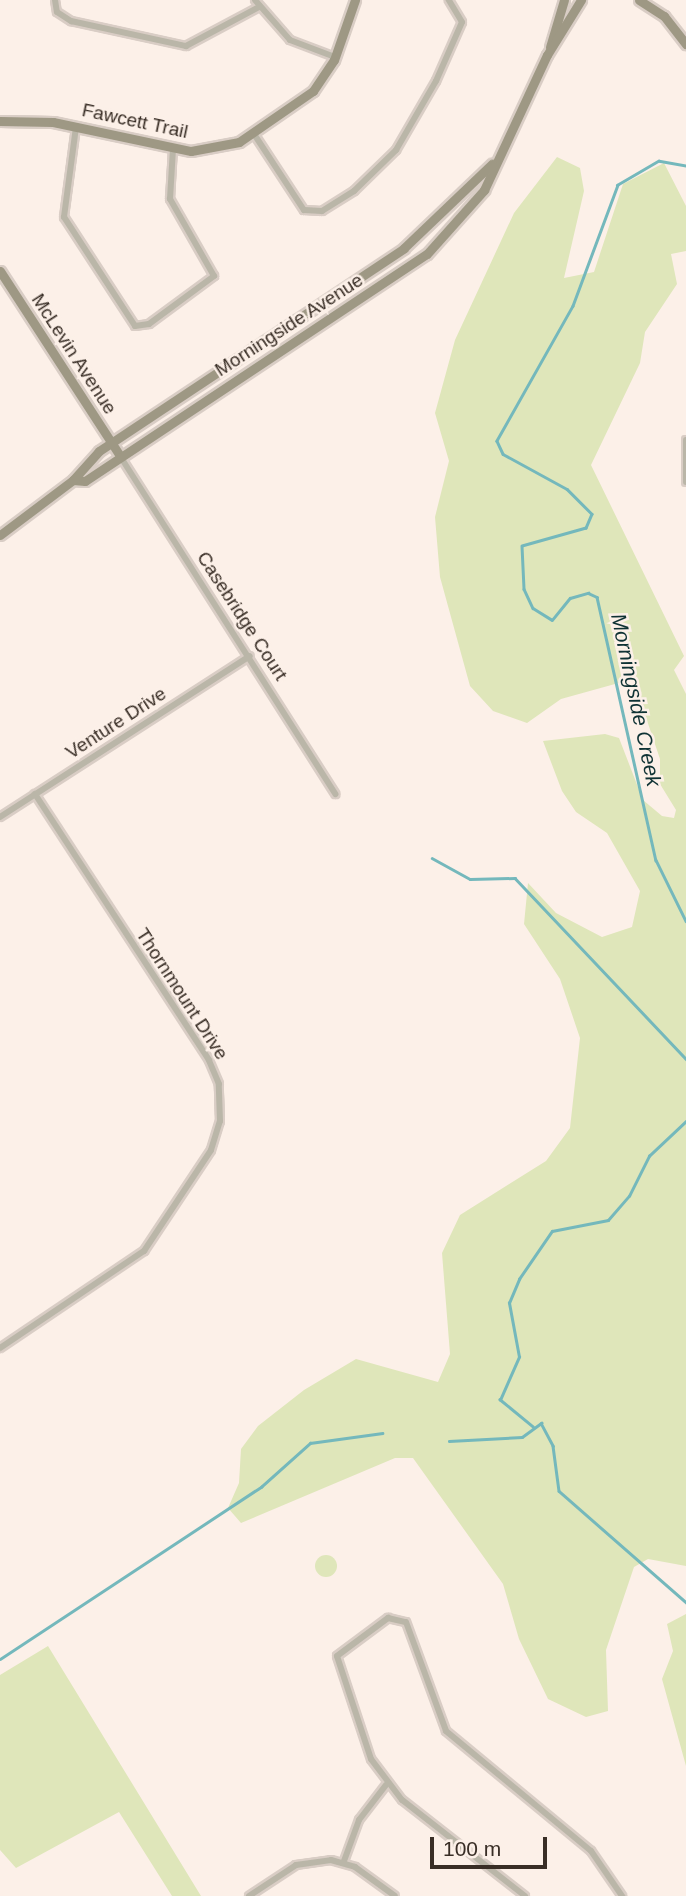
<!DOCTYPE html>
<html>
<head>
<meta charset="utf-8">
<style>
  body { margin:0 }
  #map { position:relative; width:686px; height:1896px; overflow:hidden; background:#fcf0e8; font-family:Arial,sans-serif }
  div>[style] { position:absolute }
  .green>* { inset:0; background:#dfe6ba }
  .round { border-radius:50% }
  .stream>* { height:2.5px; margin:-1.25px; padding:0 1.25px; transform-origin:1.25px; border-radius:1.25px; background:#74b8bc }
  .roads { filter:drop-shadow(2px 0 #d9cdc5) drop-shadow(-2px 0 #d9cdc5) drop-shadow(0 2px #d9cdc5) drop-shadow(0 -2px #d9cdc5) }
  .street>* { height:6px; margin:-3px; padding:0 3px; transform-origin:3px; border-radius:3px; background:#bab6a8 }
  .secondary>* { height:9px; margin:-4.5px; padding:0 4.5px; transform-origin:4.5px; border-radius:4.5px; background:#9e9884 }
  span { translate:-50% -50%; white-space:nowrap; text-align:center; line-height:1.15; -webkit-text-stroke:5px #fcf0e8; paint-order:stroke }
  .street-label { font-size:19px; color:#392e26 }
  .water-label { font-size:21px; color:#0f3234; font-style:italic }
  .scale { position:absolute; left:430px; top:1837px; width:117px; height:32px; box-sizing:border-box; border:4px solid #392e26; border-top:0; padding-left:9px; font-size:21px; line-height:24px; white-space:nowrap; color:#392e26; -webkit-text-stroke:5px #fcf0e8; paint-order:stroke }
</style>
</head>
<body>
<div id="map">
  <div class="green">
    <i style="clip-path:polygon(557px 157px,580px 168px,584px 191px,564px 278px,594px 272px,623px 184px,664px 163px,686px 206px,686px 251px,671px 254px,677px 284px,645px 332px,640px 363px,591px 465px,684px 656px,674px 670px,686px 694px,686px 1566px,648px 1559px,634px 1567px,606px 1650px,608px 1711px,586px 1717px,548px 1699px,519px 1639px,503px 1584px,413px 1458px,395px 1458px,241px 1523px,228px 1508px,239px 1483px,241px 1449px,258px 1426px,304px 1390px,356px 1359px,438px 1382px,450px 1354px,442px 1253px,460px 1215px,546px 1161px,570px 1128px,580px 1038px,560px 979px,524px 924px,528px 883px,556px 913px,602px 937px,632px 927px,640px 891px,607px 833px,576px 812px,562px 791px,543px 741px,605px 734px,619px 738px,643px 800px,662px 816px,674px 818px,676px 810px,660px 784px,660px 759px,633px 679px,561px 699px,527px 723px,493px 711px,470px 686px,440px 577px,435px 517px,449px 461px,435px 413px,455px 340px,514px 213px)"></i>
    <i class="round" style="left:315px;top:1555px;width:22px;height:22px"></i>
    <i style="clip-path:polygon(686px 1614px,686px 1766px,662px 1679px,673px 1651px,667px 1624px)"></i>
    <i style="clip-path:polygon(48px 1646px,201px 1896px,172px 1896px,119px 1812px,16px 1868px,0 1850px,0 1675px)"></i>
  </div>
  <div class="stream">
    <i style="left:686px;top:166px;width:27px;rotate:-170deg"></i>
    <i style="left:659px;top:161px;width:48px;rotate:149.7deg"></i>
    <i style="left:618px;top:185px;width:129px;rotate:110.4deg"></i>
    <i style="left:573px;top:306px;width:155px;rotate:119.4deg"></i>
    <i style="left:497px;top:441px;width:14px;rotate:65deg"></i>
    <i style="left:503px;top:454px;width:73px;rotate:28.7deg"></i>
    <i style="left:567px;top:489px;width:35px;rotate:45deg"></i>
    <i style="left:592px;top:514px;width:15px;rotate:113deg"></i>
    <i style="left:586px;top:528px;width:66px;rotate:164.3deg"></i>
    <i style="left:522px;top:546px;width:43px;rotate:87.3deg"></i>
    <i style="left:524px;top:589px;width:21px;rotate:65deg"></i>
    <i style="left:533px;top:608px;width:22px;rotate:32deg"></i>
    <i style="left:552px;top:620px;width:28px;rotate:-51deg"></i>
    <i style="left:570px;top:598px;width:19px;rotate:-16deg"></i>
    <i style="left:588px;top:593px;width:10px;rotate:24deg"></i>
    <i style="left:597px;top:597px;width:270px;rotate:77.4deg"></i>
    <i style="left:656px;top:860px;width:68px;rotate:63.8deg"></i>
    <i style="left:432px;top:858px;width:43px;rotate:28.9deg"></i>
    <i style="left:470px;top:879px;width:45px;rotate:-1.3deg"></i>
    <i style="left:515px;top:878px;width:249px;rotate:46.6deg"></i>
    <i style="left:533px;top:1427px;width:43px;rotate:-140.7deg"></i>
    <i style="left:500px;top:1400px;width:47px;rotate:-66.2deg"></i>
    <i style="left:519px;top:1357px;width:55px;rotate:-100.5deg"></i>
    <i style="left:509px;top:1303px;width:26px;rotate:-67deg"></i>
    <i style="left:519px;top:1279px;width:58px;rotate:-55.5deg"></i>
    <i style="left:552px;top:1231px;width:57px;rotate:-11.1deg"></i>
    <i style="left:608px;top:1220px;width:32px;rotate:-49deg"></i>
    <i style="left:629px;top:1196px;width:45px;rotate:-63.4deg"></i>
    <i style="left:649px;top:1156px;width:51px;rotate:-43.4deg"></i>
    <i style="left:449px;top:1441px;width:73px;rotate:-3.1deg"></i>
    <i style="left:522px;top:1437px;width:24px;rotate:-36deg"></i>
    <i style="left:541px;top:1423px;width:26px;rotate:62deg"></i>
    <i style="left:553px;top:1446px;width:45px;rotate:82.4deg"></i>
    <i style="left:559px;top:1491px;width:169px;rotate:41.2deg"></i>
    <i style="left:0;top:1659px;width:313px;rotate:-33.4deg"></i>
    <i style="left:261px;top:1487px;width:66px;rotate:-41.9deg"></i>
    <i style="left:310px;top:1443px;width:73px;rotate:-7.9deg"></i>
  </div>
  <div class="roads">
    <div class="street">
      <i style="left:55px;top:0;width:12px;rotate:81deg"></i>
      <i style="left:57px;top:12px;width:17px;rotate:33deg"></i>
      <i style="left:71px;top:21px;width:118px;rotate:12.3deg"></i>
      <i style="left:186px;top:46px;width:83px;rotate:-28.1deg"></i>
      <i style="left:255px;top:0;width:53px;rotate:48.8deg"></i>
      <i style="left:290px;top:40px;width:48px;rotate:20.7deg"></i>
      <i style="left:76px;top:127px;width:91px;rotate:97.6deg"></i>
      <i style="left:64px;top:217px;width:130px;rotate:56.9deg"></i>
      <i style="left:135px;top:326px;width:14px;rotate:-8deg"></i>
      <i style="left:149px;top:324px;width:81px;rotate:-36.4deg"></i>
      <i style="left:214px;top:276px;width:89px;rotate:-119.7deg"></i>
      <i style="left:170px;top:199px;width:50px;rotate:-86.6deg"></i>
      <i style="left:254px;top:134px;width:91px;rotate:56.7deg"></i>
      <i style="left:304px;top:210px;width:18px;rotate:3deg"></i>
      <i style="left:322px;top:211px;width:38px;rotate:-32deg"></i>
      <i style="left:354px;top:191px;width:59px;rotate:-44.3deg"></i>
      <i style="left:396px;top:150px;width:80px;rotate:-59.9deg"></i>
      <i style="left:436px;top:81px;width:64px;rotate:-66.2deg"></i>
      <i style="left:462px;top:22px;width:26px;rotate:-121deg"></i>
      <i style="left:686px;top:440px;width:42px;rotate:90deg"></i>
      <i style="left:120px;top:456px;width:401px;rotate:57.5deg"></i>
      <i style="left:0;top:817px;width:297px;rotate:-32.8deg"></i>
      <i style="left:0;top:1348px;width:174px;rotate:-34deg"></i>
      <i style="left:144px;top:1251px;width:121px;rotate:-56.4deg"></i>
      <i style="left:211px;top:1150px;width:30px;rotate:-73deg"></i>
      <i style="left:220px;top:1121px;width:37px;rotate:-92deg"></i>
      <i style="left:219px;top:1084px;width:26px;rotate:-113deg"></i>
      <i style="left:209px;top:1060px;width:318px;rotate:-123.2deg"></i>
      <i style="left:344px;top:1861px;width:44px;rotate:-69.9deg"></i>
      <i style="left:359px;top:1820px;width:44px;rotate:-52.4deg"></i>
      <i style="left:249px;top:1896px;width:56px;rotate:-33.4deg"></i>
      <i style="left:296px;top:1865px;width:35px;rotate:-8deg"></i>
      <i style="left:331px;top:1860px;width:25px;rotate:16deg"></i>
      <i style="left:355px;top:1867px;width:49px;rotate:35.9deg"></i>
      <i style="left:525px;top:1896px;width:156px;rotate:-142deg"></i>
      <i style="left:402px;top:1800px;width:51px;rotate:-127.1deg"></i>
      <i style="left:371px;top:1759px;width:108px;rotate:-108.3deg"></i>
      <i style="left:337px;top:1656px;width:64px;rotate:-36.7deg"></i>
      <i style="left:388px;top:1618px;width:18px;rotate:13deg"></i>
      <i style="left:406px;top:1622px;width:116px;rotate:69.8deg"></i>
      <i style="left:446px;top:1731px;width:188px;rotate:39.6deg"></i>
      <i style="left:591px;top:1851px;width:55px;rotate:55.4deg"></i>
    </div>
    <div class="secondary">
      <i style="left:639px;top:0;width:30px;rotate:33deg"></i>
      <i style="left:664px;top:16px;width:36px;rotate:52deg"></i>
      <i style="left:550px;top:47px;width:49px;rotate:-73.4deg"></i>
      <i style="left:0;top:121px;width:53px;rotate:1.1deg"></i>
      <i style="left:53px;top:122px;width:141px;rotate:11.9deg"></i>
      <i style="left:191px;top:151px;width:49px;rotate:-10.6deg"></i>
      <i style="left:239px;top:142px;width:90px;rotate:-34.6deg"></i>
      <i style="left:313px;top:91px;width:37px;rotate:-56deg"></i>
      <i style="left:334px;top:60px;width:64px;rotate:-70.7deg"></i>
      <i style="left:0;top:271px;width:221px;rotate:57deg"></i>
      <i style="left:73px;top:480px;width:12px;rotate:5deg"></i>
      <i style="left:85px;top:481px;width:410px;rotate:-33.6deg"></i>
      <i style="left:427px;top:254px;width:86px;rotate:-48.3deg"></i>
      <i style="left:484px;top:190px;width:149px;rotate:-65deg"></i>
      <i style="left:547px;top:55px;width:65px;rotate:-58.3deg"></i>
      <i style="left:0;top:535px;width:91px;rotate:-37deg"></i>
      <i style="left:73px;top:480px;width:39px;rotate:-48deg"></i>
      <i style="left:99px;top:451px;width:366px;rotate:-33.6deg"></i>
      <i style="left:404px;top:248px;width:122px;rotate:-43.7deg"></i>
    </div>
  </div>
  <div class="street-label">
    <span style="left:135px;top:121px;rotate:12deg">Fawcett Trail</span>
    <span style="left:289px;top:325px;rotate:-33deg">Morningside Avenue</span>
    <span style="left:74px;top:354px;rotate:57deg">McLevin Avenue</span>
    <span style="left:242px;top:616px;rotate:57deg">Casebridge Court</span>
    <span style="left:116px;top:723px;rotate:-33deg">Venture Drive</span>
    <span style="left:182px;top:994px;rotate:57deg">Thornmount Drive</span>
  </div>
  <div class="water-label">
    <span style="left:636px;top:700px;rotate:78deg">Morningside Creek</span>
  </div>
  <div class="scale">100 m</div>
</div>
</body>
</html>
